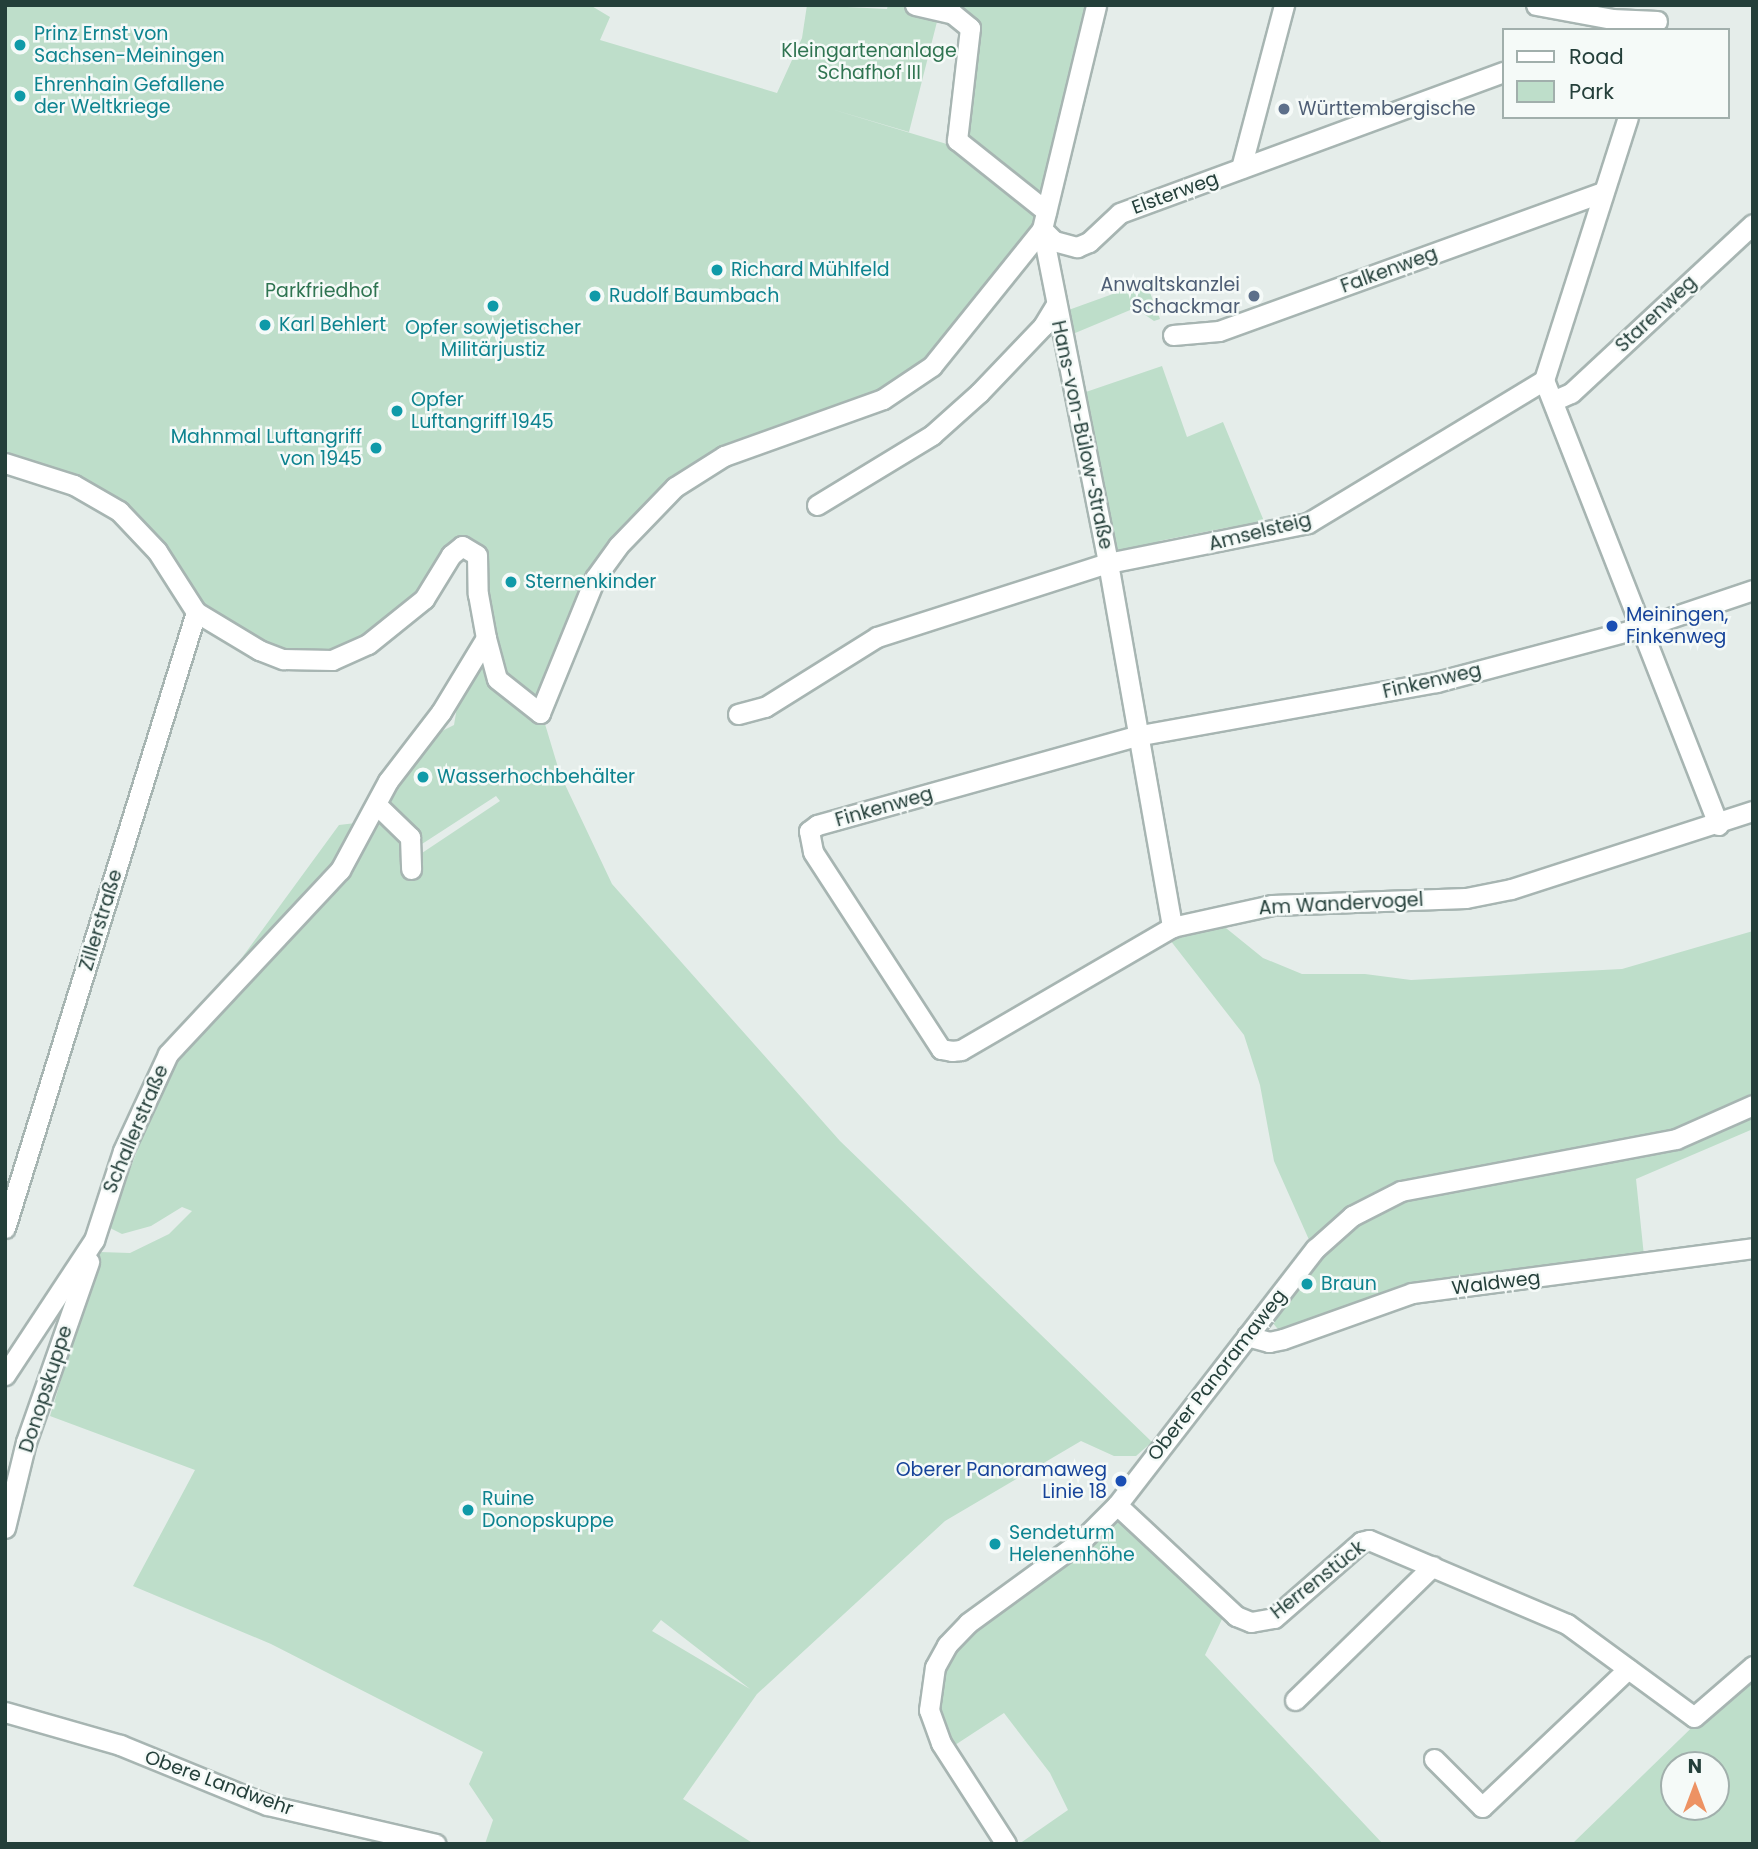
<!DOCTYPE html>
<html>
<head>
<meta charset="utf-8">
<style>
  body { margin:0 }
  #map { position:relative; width:1758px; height:1849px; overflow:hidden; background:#e5edea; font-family:Poppins,sans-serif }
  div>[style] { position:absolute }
  .green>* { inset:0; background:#bedeca }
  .roads { filter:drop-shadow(2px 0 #a7b5b2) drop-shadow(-2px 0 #a7b5b2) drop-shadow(0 2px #a7b5b2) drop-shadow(0 -2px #a7b5b2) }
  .minor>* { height:19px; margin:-9.5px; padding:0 9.5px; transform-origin:9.5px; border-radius:9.5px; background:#fff }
  .dots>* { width:19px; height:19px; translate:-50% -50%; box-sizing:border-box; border:4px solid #f5faf8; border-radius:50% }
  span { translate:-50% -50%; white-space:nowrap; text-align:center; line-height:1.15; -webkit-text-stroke:5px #f5faf8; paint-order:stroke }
  .culture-label { font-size:19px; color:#0d838f }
  .left { translate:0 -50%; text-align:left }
  .right { translate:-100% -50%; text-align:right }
  .park-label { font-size:19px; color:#2f7451 }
  .service-label { font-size:19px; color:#4e5e75 }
  .street-label { font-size:19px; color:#243f3a }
  .transit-label { font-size:19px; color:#164399 }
  .frame { position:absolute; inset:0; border:7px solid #243f3a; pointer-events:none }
  .legend { position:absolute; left:1502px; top:28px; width:228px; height:91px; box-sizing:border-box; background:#f5faf8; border:2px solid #a1afac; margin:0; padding:9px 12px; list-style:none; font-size:21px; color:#243f3a }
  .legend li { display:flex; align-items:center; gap:14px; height:35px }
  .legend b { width:35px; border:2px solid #a1afac }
  .north { position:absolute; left:1660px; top:1751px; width:70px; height:70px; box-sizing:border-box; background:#f5faf8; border:2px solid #a1afac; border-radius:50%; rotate:0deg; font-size:19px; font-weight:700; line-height:28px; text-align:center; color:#243f3a }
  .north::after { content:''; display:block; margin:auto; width:24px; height:32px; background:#ed9263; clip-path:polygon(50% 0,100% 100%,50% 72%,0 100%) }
</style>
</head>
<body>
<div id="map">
  <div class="green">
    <i style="clip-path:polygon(5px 5px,590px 5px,610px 17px,600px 40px,777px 93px,802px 38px,807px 5px,887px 9px,888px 5px,1088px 5px,1042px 198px,965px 142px,977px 29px,941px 6px,909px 132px,831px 109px,950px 145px,1036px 210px,1035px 225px,929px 363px,902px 384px,753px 438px,623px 533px,535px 703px,499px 676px,486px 609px,482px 548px,475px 540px,467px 539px,391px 622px,332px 653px,280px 652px,202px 606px,161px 545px,5px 454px)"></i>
    <i style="clip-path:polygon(1146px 282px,1160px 319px,1154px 321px,1135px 308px,1068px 336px,1063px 312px)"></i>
    <i style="clip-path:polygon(1162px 366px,1187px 437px,1223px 422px,1266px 526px,1232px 534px,1230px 527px,1159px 541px,1155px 548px,1114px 552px,1080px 394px)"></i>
    <i style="clip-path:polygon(evenodd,485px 660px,512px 703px,545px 724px,560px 774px,612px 884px,840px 1141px,1152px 1442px,1136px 1456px,1114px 1456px,1081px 1441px,945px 1521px,757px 1694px,683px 1799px,754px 1844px,485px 1844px,493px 1820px,469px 1784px,483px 1752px,271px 1644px,133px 1586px,195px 1470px,50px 1416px,100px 1252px,130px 1253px,169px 1234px,192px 1211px,182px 1207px,151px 1226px,122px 1234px,108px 1227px,165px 1078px,190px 1041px,184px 1022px,238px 963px,339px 825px,381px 820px,422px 853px,500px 801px,496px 796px,422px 844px,387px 796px,422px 741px,454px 725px,457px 707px,485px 660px,661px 1620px,750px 1689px,652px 1631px,661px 1620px)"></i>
    <i style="clip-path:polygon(1221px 924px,1263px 958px,1302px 974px,1365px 974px,1411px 980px,1622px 969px,1753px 931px,1753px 1129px,1636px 1179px,1644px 1256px,1519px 1275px,1281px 1333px,1272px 1322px,1318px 1260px,1274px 1161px,1260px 1085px,1244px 1035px,1170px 940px)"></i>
    <i style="clip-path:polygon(1122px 1517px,1223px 1617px,1205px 1655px,1383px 1844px,1019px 1844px,1068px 1810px,1050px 1773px,1004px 1713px,952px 1747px,938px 1714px,938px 1687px,949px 1656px,990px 1612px)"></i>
    <i style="clip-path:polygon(evenodd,1753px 1676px,1753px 1844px,1572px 1844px,1715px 1705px,1753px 1676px,1674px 1765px,1716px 1765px,1716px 1807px,1674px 1807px,1674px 1765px)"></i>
  </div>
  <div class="roads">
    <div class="minor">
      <i style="left:915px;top:5px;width:39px;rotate:13deg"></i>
      <i style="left:953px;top:14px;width:22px;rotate:39deg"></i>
      <i style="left:970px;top:28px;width:113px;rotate:96.6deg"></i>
      <i style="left:957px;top:140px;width:114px;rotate:38.6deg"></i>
      <i style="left:1536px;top:5px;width:77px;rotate:10.4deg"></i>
      <i style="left:1612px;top:19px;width:45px;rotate:2.5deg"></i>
      <i style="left:1241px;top:168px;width:169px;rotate:-75.2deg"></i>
      <i style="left:1042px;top:229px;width:340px;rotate:78.8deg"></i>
      <i style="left:1108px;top:563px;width:370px;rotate:80deg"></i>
      <i style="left:1042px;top:229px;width:17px;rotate:45deg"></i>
      <i style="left:1054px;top:241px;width:24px;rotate:15deg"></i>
      <i style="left:1077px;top:247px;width:13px;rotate:-23deg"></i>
      <i style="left:1089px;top:242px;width:42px;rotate:-43.1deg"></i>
      <i style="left:1120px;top:213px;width:409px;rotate:-20.2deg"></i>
      <i style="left:1173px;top:335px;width:46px;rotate:-5deg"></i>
      <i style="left:1219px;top:331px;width:409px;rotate:-19.9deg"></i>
      <i style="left:1544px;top:380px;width:478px;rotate:68.6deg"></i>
      <i style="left:1555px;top:400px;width:17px;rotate:-24deg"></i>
      <i style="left:1571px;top:393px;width:248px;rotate:-42.9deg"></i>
      <i style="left:5px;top:463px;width:72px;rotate:17.7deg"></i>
      <i style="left:74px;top:485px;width:52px;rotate:30deg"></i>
      <i style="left:119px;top:511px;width:55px;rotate:46.5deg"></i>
      <i style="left:157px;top:551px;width:72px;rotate:57.4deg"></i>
      <i style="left:196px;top:612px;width:74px;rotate:31.1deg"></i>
      <i style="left:259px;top:650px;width:26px;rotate:21deg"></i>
      <i style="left:283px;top:659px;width:49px;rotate:1.2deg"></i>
      <i style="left:332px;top:660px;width:39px;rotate:-24deg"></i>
      <i style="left:368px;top:644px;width:72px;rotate:-38.8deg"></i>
      <i style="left:424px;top:599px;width:52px;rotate:-58.5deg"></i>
      <i style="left:451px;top:555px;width:14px;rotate:-39deg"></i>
      <i style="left:462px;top:546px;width:17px;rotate:31deg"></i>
      <i style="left:477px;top:555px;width:39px;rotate:89deg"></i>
      <i style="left:478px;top:594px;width:45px;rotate:79.7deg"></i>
      <i style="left:486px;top:638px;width:87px;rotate:121.3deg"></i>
      <i style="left:441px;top:712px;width:87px;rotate:127.5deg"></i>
      <i style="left:388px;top:781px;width:101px;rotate:118.3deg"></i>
      <i style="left:340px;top:870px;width:252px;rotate:133.1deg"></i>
      <i style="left:168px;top:1054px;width:107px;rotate:114.9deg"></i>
      <i style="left:123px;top:1151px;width:94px;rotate:108deg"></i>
      <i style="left:94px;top:1240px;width:162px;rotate:123.4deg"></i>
      <i style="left:817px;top:505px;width:135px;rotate:-31.3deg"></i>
      <i style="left:932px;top:435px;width:63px;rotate:-41.8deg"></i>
      <i style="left:979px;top:393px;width:93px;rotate:-46.3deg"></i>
      <i style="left:1043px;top:326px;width:23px;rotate:-59deg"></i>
      <i style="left:1753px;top:590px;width:116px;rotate:161.4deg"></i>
      <i style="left:1643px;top:627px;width:214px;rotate:165.1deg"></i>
      <i style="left:1436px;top:682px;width:305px;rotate:169.8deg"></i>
      <i style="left:1136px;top:736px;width:331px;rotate:164.4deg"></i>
      <i style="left:817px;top:825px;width:10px;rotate:143deg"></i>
      <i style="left:809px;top:831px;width:21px;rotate:79deg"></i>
      <i style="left:813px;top:852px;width:235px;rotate:57deg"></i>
      <i style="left:941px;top:1049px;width:11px;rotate:10deg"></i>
      <i style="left:952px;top:1051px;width:9px;rotate:-6deg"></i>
      <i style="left:961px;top:1050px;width:244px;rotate:-30.2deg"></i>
      <i style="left:1172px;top:927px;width:102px;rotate:-12.4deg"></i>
      <i style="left:1272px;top:905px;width:194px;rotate:-2.1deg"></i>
      <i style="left:1466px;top:898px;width:46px;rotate:-11.3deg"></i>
      <i style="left:1511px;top:889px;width:254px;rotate:-17.9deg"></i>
      <i style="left:486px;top:638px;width:42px;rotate:75deg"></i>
      <i style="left:497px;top:679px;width:55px;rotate:38.3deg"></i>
      <i style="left:540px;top:713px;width:146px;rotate:-67.8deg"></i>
      <i style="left:595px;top:578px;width:39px;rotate:-54deg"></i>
      <i style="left:618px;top:546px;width:82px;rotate:-46deg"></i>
      <i style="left:675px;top:487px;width:58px;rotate:-32.3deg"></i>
      <i style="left:724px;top:456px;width:169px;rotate:-19.7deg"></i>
      <i style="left:883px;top:399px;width:59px;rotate:-34deg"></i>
      <i style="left:932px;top:366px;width:176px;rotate:-51.2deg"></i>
      <i style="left:1042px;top:229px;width:230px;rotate:-76.4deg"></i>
      <i style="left:738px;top:714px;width:28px;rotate:-15deg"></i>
      <i style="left:765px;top:707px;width:132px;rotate:-32deg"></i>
      <i style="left:877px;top:637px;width:243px;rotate:-17.8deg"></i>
      <i style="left:1108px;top:563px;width:204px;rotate:-11.3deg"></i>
      <i style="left:1308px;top:523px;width:276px;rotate:-31.2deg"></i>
      <i style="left:1544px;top:380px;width:276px;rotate:-72.3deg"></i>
      <i style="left:378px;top:806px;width:45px;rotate:44.1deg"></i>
      <i style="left:410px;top:837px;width:32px;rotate:88deg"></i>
      <i style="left:5px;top:1228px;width:645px;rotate:-72.77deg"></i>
      <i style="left:1247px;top:1336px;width:23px;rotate:15deg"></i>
      <i style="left:1269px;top:1342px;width:14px;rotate:-12deg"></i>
      <i style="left:1283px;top:1339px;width:137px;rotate:-19.6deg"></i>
      <i style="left:1412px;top:1293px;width:344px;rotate:-7.5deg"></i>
      <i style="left:1117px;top:1505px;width:163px;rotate:43deg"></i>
      <i style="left:1236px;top:1616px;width:16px;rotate:22deg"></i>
      <i style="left:1251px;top:1622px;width:23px;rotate:-10deg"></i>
      <i style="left:1274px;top:1618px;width:116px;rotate:-41.1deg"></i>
      <i style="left:1361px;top:1542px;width:8px;rotate:-14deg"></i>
      <i style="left:1369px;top:1540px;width:215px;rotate:23deg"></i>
      <i style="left:1567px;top:1624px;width:157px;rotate:36.2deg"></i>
      <i style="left:1694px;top:1717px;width:78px;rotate:-40.8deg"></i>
      <i style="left:5px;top:1528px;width:89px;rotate:-76.3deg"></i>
      <i style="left:26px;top:1442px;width:191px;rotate:-70.7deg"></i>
      <i style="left:1295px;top:1700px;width:192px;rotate:-44.2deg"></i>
      <i style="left:5px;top:1712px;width:120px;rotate:16deg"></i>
      <i style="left:120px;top:1745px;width:159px;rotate:22.2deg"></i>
      <i style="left:267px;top:1805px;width:173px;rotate:13deg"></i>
      <i style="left:1434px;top:1759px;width:68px;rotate:45deg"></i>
      <i style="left:1482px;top:1807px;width:201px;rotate:-43.4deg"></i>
      <i style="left:1006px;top:1844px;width:120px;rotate:-122.8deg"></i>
      <i style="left:941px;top:1743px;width:35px;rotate:-110deg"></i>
      <i style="left:929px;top:1710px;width:43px;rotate:-82.1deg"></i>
      <i style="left:935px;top:1667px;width:25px;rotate:-61deg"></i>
      <i style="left:947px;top:1645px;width:30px;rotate:-46deg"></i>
      <i style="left:968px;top:1623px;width:142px;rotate:-36.1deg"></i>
      <i style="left:1083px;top:1539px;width:48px;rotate:-45deg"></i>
      <i style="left:1117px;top:1505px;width:324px;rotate:-52.3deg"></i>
      <i style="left:1315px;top:1249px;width:50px;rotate:-41.7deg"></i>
      <i style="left:1352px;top:1216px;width:55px;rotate:-27deg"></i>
      <i style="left:1401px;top:1191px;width:280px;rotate:-10.7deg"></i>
      <i style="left:1676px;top:1139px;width:84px;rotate:-23.8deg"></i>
    </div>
  </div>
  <div class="dots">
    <i style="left:20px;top:45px;background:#0f9aa8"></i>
    <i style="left:20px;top:96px;background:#0f9aa8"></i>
    <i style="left:1284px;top:109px;background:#5c6f8a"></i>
    <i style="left:717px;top:270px;background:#0f9aa8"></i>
    <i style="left:595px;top:296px;background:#0f9aa8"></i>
    <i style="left:1254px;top:296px;background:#5c6f8a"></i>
    <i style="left:493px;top:306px;background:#0f9aa8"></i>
    <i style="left:265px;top:325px;background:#0f9aa8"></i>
    <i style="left:397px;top:411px;background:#0f9aa8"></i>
    <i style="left:376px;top:448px;background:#0f9aa8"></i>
    <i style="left:511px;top:582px;background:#0f9aa8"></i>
    <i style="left:1612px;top:626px;background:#1a4fb4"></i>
    <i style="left:423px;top:777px;background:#0f9aa8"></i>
    <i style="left:1307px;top:1284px;background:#0f9aa8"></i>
    <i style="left:1121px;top:1481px;background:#1a4fb4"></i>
    <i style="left:468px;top:1510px;background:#0f9aa8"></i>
    <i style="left:995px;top:1544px;background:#0f9aa8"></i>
  </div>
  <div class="culture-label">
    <span class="left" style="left:34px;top:45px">Prinz Ernst von<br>Sachsen-Meiningen</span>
    <span class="left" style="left:34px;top:96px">Ehrenhain Gefallene<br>der Weltkriege</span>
    <span class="left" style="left:731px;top:270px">Richard Mühlfeld</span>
    <span class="left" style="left:609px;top:296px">Rudolf Baumbach</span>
    <span class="left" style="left:279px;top:325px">Karl Behlert</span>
    <span style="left:493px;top:339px">Opfer sowjetischer<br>Militärjustiz</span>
    <span class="left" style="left:411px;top:411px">Opfer<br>Luftangriff 1945</span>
    <span class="right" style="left:362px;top:448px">Mahnmal Luftangriff<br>von 1945</span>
    <span class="left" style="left:525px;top:582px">Sternenkinder</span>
    <span class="left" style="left:437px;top:777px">Wasserhochbehälter</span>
    <span class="left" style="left:1321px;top:1284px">Braun</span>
    <span class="left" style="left:482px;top:1510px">Ruine<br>Donopskuppe</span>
    <span class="left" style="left:1009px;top:1544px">Sendeturm<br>Helenenhöhe</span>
  </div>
  <div class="park-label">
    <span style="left:869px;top:62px">Kleingartenanlage<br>Schafhof III</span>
    <span style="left:322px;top:291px">Parkfriedhof</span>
  </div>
  <div class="service-label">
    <span class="left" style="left:1298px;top:109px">Württembergische</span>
    <span class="right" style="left:1240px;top:296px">Anwaltskanzlei<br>Schackmar</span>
  </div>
  <div class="street-label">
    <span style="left:1175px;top:193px;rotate:-20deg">Elsterweg</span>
    <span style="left:1389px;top:270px;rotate:-20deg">Falkenweg</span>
    <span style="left:1656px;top:314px;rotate:-43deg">Starenweg</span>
    <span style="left:1082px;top:435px;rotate:78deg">Hans-von-Bülow-Straße</span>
    <span style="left:1260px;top:532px;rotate:-14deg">Amselsteig</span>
    <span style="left:1432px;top:681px;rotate:-13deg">Finkenweg</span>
    <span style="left:884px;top:807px;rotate:-16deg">Finkenweg</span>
    <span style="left:1341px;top:904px;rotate:-3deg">Am Wandervogel</span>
    <span style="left:101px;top:920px;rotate:-73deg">Zillerstraße</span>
    <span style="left:136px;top:1129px;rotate:-67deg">Schallerstraße</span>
    <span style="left:1496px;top:1283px;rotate:-7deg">Waldweg</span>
    <span style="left:1217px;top:1375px;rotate:-52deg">Oberer Panoramaweg</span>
    <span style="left:46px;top:1389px;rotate:-72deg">Donopskuppe</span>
    <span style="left:1318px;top:1580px;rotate:-38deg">Herrenstück</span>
    <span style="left:219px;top:1783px;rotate:20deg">Obere Landwehr</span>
  </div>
  <div class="transit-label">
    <span class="left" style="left:1626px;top:626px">Meiningen,<br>Finkenweg</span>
    <span class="right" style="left:1107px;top:1481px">Oberer Panoramaweg<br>Linie 18</span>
  </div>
  <div class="frame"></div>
  <ul class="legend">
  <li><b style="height:9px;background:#fff"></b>Road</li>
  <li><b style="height:19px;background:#bedeca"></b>Park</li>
  </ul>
  <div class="north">N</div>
</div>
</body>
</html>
